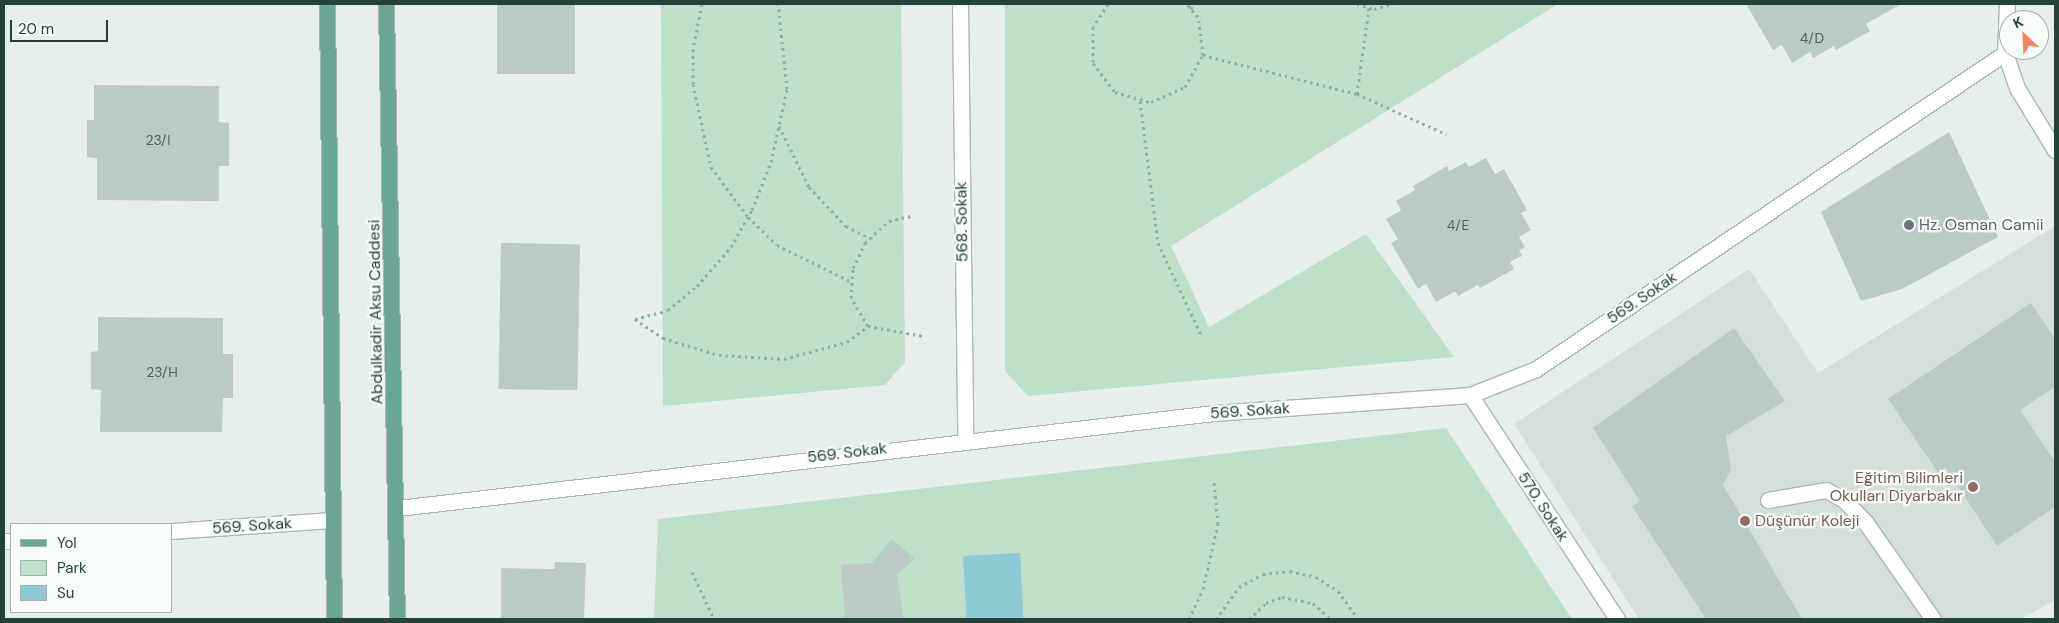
<!DOCTYPE html>
<html>
<head>
<meta charset="utf-8">
<style>
  body { margin:0 }
  #map { position:relative; width:2059px; height:623px; overflow:hidden; background:#e6efeb; font-family:"DM Sans",sans-serif }
  div>[style] { position:absolute }
  .built>* { inset:0; background:#d4dfda }
  .green>* { inset:0; background:#bfe0c8 }
  .water>* { inset:0; background:#8ec9d4; transform-origin:0 0 }
  .building>* { inset:0; background:#bbcac4; transform-origin:0 0 }
  .path>* { height:3px; margin-top:-1.5px; transform-origin:0; background:repeating-linear-gradient(90deg,#86b3a5 0 2.5px,transparent 0 6.5px) }
  .roads { filter:drop-shadow(1px 0 #a8b8b2) drop-shadow(-1px 0 #a8b8b2) drop-shadow(0 1px #a8b8b2) drop-shadow(0 -1px #a8b8b2) }
  .minor>* { height:15px; margin:-7.5px; padding:0 7.5px; transform-origin:7.5px; border-radius:7.5px; background:#fff }
  .major>* { height:15px; margin:-7.5px; padding:0 7.5px; transform-origin:7.5px; border-radius:7.5px; background:#6aa596 }
  .dots>* { width:14px; height:14px; translate:-50% -50%; box-sizing:border-box; border:2px solid #f7fbf9; border-radius:50% }
  span { translate:-50% -50%; white-space:nowrap; text-align:center; line-height:1.15; -webkit-text-stroke:4.5px #f7fbf9; paint-order:stroke }
  .number-label { font-size:14px; color:#4a645c }
  .number-label span { -webkit-text-stroke-width:0 }
  .street-label { font-size:16px; color:#24423a }
  .worship-label { font-size:16px; color:#5b616d }
  .left { translate:0 -50%; text-align:left }
  .education-label { font-size:16px; color:#785e54 }
  .right { translate:-100% -50%; text-align:right }
  .frame { position:absolute; inset:0; border:5px solid #24423a; pointer-events:none }
  .legend { position:absolute; left:10px; top:523px; width:162px; height:90px; box-sizing:border-box; background:#f7fbf9; border:1px solid #a3b1ad; margin:0; padding:6px 9px; list-style:none; font-size:15px; color:#24423a }
  .legend li { display:flex; align-items:center; gap:10px; height:25px }
  .legend b { width:25px; border:1px solid #a3b1ad }
  .north { position:absolute; left:1999px; top:10px; width:50px; height:50px; box-sizing:border-box; background:#f7fbf9; border:1px solid #a3b1ad; border-radius:50%; rotate:335deg; font-size:14px; font-weight:700; line-height:20px; text-align:center; color:#24423a }
  .north::after { content:''; display:block; margin:auto; width:18px; height:22px; background:#f4845f; clip-path:polygon(50% 0,100% 100%,50% 72%,0 100%) }
  .scale { position:absolute; left:10px; top:20px; width:98px; height:22px; box-sizing:border-box; border:2px solid #24423a; border-top:0; padding-left:6px; font-size:15px; line-height:18px; white-space:nowrap; color:#24423a; -webkit-text-stroke:4px #f7fbf9; paint-order:stroke }
</style>
</head>
<body>
<div id="map">
  <div class="built">
    <i style="clip-path:polygon(2055px 226px,2055px 600px,2021px 619px,1639px 619px,1514px 424px,1749px 269px,1818px 373px)"></i>
  </div>
  <div class="green">
    <i style="clip-path:polygon(661px 4px,901px 4px,905px 362px,885px 385px,663px 406px)"></i>
    <i style="clip-path:polygon(1005px 4px,1558px 4px,1171px 246px,1209px 327px,1366px 234px,1454px 357px,1028px 396px,1005px 371px)"></i>
    <i style="clip-path:polygon(1446px 428px,1572px 619px,654px 619px,658px 519px)"></i>
  </div>
  <div class="water">
    <i style="left:1020px;top:553px;width:66px;height:57px;rotate:87deg"></i>
  </div>
  <div class="building">
    <i style="left:497px;top:4px;width:78px;height:70px"></i>
    <i style="clip-path:polygon(1746px 4px,1901px 4px,1866px 24px,1870px 31px,1836px 50px,1834px 46px,1813px 58px,1810px 52px,1792px 63px,1782px 45px,1773px 50px)"></i>
    <i style="clip-path:polygon(94px 85px,219px 86px,219px 122px,229px 123px,229px 166px,219px 166px,219px 201px,97px 200px,97px 158px,87px 157px,87px 120px,94px 120px)"></i>
    <i style="clip-path:polygon(1949px 132px,1998px 237px,1902px 289px,1861px 301px,1821px 212px)"></i>
    <i style="clip-path:polygon(1486px 158px,1495px 174px,1504px 169px,1527px 210px,1521px 213px,1531px 230px,1519px 237px,1525px 247px,1519px 250px,1522px 256px,1510px 262px,1514px 269px,1480px 288px,1478px 285px,1458px 296px,1455px 291px,1436px 302px,1426px 284px,1418px 289px,1391px 243px,1398px 239px,1386px 219px,1401px 210px,1396px 201px,1415px 190px,1413px 186px,1447px 166px,1449px 171px,1466px 162px,1469px 167px)"></i>
    <i style="left:501px;top:243px;width:79px;height:146px;rotate:1deg"></i>
    <i style="clip-path:polygon(2031px 303px,2055px 339px,2055px 387px,2020px 410px,2055px 462px,2055px 507px,1997px 546px,1946px 468px,1939px 474px,1888px 399px)"></i>
    <i style="clip-path:polygon(98px 317px,223px 318px,223px 354px,233px 354px,233px 398px,223px 398px,222px 432px,100px 432px,101px 390px,91px 389px,91px 352px,98px 351px)"></i>
    <i style="clip-path:polygon(1734px 328px,1785px 401px,1726px 436px,1731px 470px,1723px 485px,1802px 619px,1706px 619px,1632px 506px,1640px 501px,1593px 428px)"></i>
    <i style="clip-path:polygon(892px 539px,915px 559px,897px 575px,904px 619px,845px 619px,841px 565px,872px 563px)"></i>
    <i style="clip-path:polygon(555px 562px,586px 563px,584px 619px,501px 619px,501px 568px,554px 569px)"></i>
  </div>
  <div class="path">
    <i style="left:702px;top:4px;width:46px;rotate:101.3deg"></i>
    <i style="left:693px;top:49px;width:35px;rotate:90deg"></i>
    <i style="left:693px;top:84px;width:85px;rotate:77.8deg"></i>
    <i style="left:711px;top:167px;width:62px;rotate:53.5deg"></i>
    <i style="left:748px;top:217px;width:40px;rotate:44deg"></i>
    <i style="left:777px;top:245px;width:84px;rotate:26.3deg"></i>
    <i style="left:1108px;top:4px;width:27px;rotate:123deg"></i>
    <i style="left:1093px;top:27px;width:36px;rotate:90deg"></i>
    <i style="left:1093px;top:63px;width:36px;rotate:53deg"></i>
    <i style="left:1115px;top:92px;width:37px;rotate:16deg"></i>
    <i style="left:1151px;top:102px;width:37px;rotate:-24deg"></i>
    <i style="left:1185px;top:87px;width:37px;rotate:-61deg"></i>
    <i style="left:1203px;top:55px;width:38px;rotate:-97deg"></i>
    <i style="left:1198px;top:17px;width:17px;rotate:-130deg"></i>
    <i style="left:1357px;top:4px;width:18px;rotate:16deg"></i>
    <i style="left:1374px;top:9px;width:20px;rotate:-15deg"></i>
    <i style="left:1191px;top:9px;width:6px;rotate:-59deg"></i>
    <i style="left:1203px;top:55px;width:159px;rotate:14.2deg"></i>
    <i style="left:1357px;top:94px;width:98px;rotate:24.2deg"></i>
    <i style="left:1357px;top:94px;width:87px;rotate:-82.1deg"></i>
    <i style="left:1140px;top:101px;width:143px;rotate:82.8deg"></i>
    <i style="left:1158px;top:243px;width:102px;rotate:64.9deg"></i>
    <i style="left:779px;top:126px;width:68px;rotate:63.8deg"></i>
    <i style="left:809px;top:187px;width:54px;rotate:46.5deg"></i>
    <i style="left:846px;top:226px;width:27px;rotate:27deg"></i>
    <i style="left:635px;top:319px;width:34px;rotate:34deg"></i>
    <i style="left:663px;top:338px;width:59px;rotate:16.9deg"></i>
    <i style="left:719px;top:355px;width:65px;rotate:3.5deg"></i>
    <i style="left:784px;top:359px;width:65px;rotate:-15.1deg"></i>
    <i style="left:847px;top:342px;width:26px;rotate:-37deg"></i>
    <i style="left:868px;top:326px;width:33px;rotate:-121deg"></i>
    <i style="left:851px;top:298px;width:30px;rotate:-86deg"></i>
    <i style="left:853px;top:268px;width:28px;rotate:-64deg"></i>
    <i style="left:865px;top:243px;width:33px;rotate:-43deg"></i>
    <i style="left:889px;top:221px;width:23px;rotate:-13deg"></i>
    <i style="left:635px;top:319px;width:34px;rotate:-15deg"></i>
    <i style="left:668px;top:310px;width:38px;rotate:-40deg"></i>
    <i style="left:697px;top:286px;width:52px;rotate:-48.9deg"></i>
    <i style="left:731px;top:247px;width:43px;rotate:-60.4deg"></i>
    <i style="left:752px;top:210px;width:52px;rotate:-68.4deg"></i>
    <i style="left:771px;top:162px;width:75px;rotate:-77.6deg"></i>
    <i style="left:787px;top:89px;width:85px;rotate:-96deg"></i>
    <i style="left:868px;top:326px;width:56px;rotate:10.3deg"></i>
    <i style="left:692px;top:572px;width:52px;rotate:64.9deg"></i>
    <i style="left:1189px;top:619px;width:33px;rotate:-65deg"></i>
    <i style="left:1203px;top:589px;width:67px;rotate:-77deg"></i>
    <i style="left:1218px;top:524px;width:42px;rotate:-95.4deg"></i>
    <i style="left:1216px;top:619px;width:39px;rotate:-54deg"></i>
    <i style="left:1239px;top:587px;width:27px;rotate:-28deg"></i>
    <i style="left:1263px;top:574px;width:27px;rotate:-6deg"></i>
    <i style="left:1290px;top:571px;width:27px;rotate:13deg"></i>
    <i style="left:1316px;top:577px;width:26px;rotate:32deg"></i>
    <i style="left:1338px;top:591px;width:34px;rotate:54deg"></i>
    <i style="left:1249px;top:619px;width:23px;rotate:-43deg"></i>
    <i style="left:1266px;top:603px;width:17px;rotate:-21deg"></i>
    <i style="left:1282px;top:597px;width:32px;rotate:11deg"></i>
    <i style="left:1313px;top:603px;width:23px;rotate:43deg"></i>
  </div>
  <div class="roads">
    <div class="minor">
      <i style="left:960px;top:4px;width:436px;rotate:89.3deg"></i>
      <i style="left:2007px;top:4px;width:49px;rotate:92.3deg"></i>
      <i style="left:2005px;top:53px;width:37px;rotate:71deg"></i>
      <i style="left:2017px;top:88px;width:73px;rotate:58.5deg"></i>
      <i style="left:1470px;top:395px;width:268px;rotate:56.7deg"></i>
      <i style="left:1768px;top:500px;width:59px;rotate:-9.8deg"></i>
      <i style="left:1826px;top:490px;width:21px;rotate:29deg"></i>
      <i style="left:1844px;top:500px;width:32px;rotate:46deg"></i>
      <i style="left:1866px;top:523px;width:117px;rotate:55.1deg"></i>
      <i style="left:398px;top:508px;width:822px;rotate:-6.64deg"></i>
      <i style="left:1214px;top:413px;width:257px;rotate:-4deg"></i>
      <i style="left:1470px;top:395px;width:71px;rotate:-21.5deg"></i>
      <i style="left:1536px;top:369px;width:566px;rotate:-33.97deg"></i>
      <i style="left:171px;top:531px;width:161px;rotate:-3.9deg"></i>
      <i style="left:4px;top:541px;width:7px"></i>
    </div>
    <div class="major">
      <i style="left:327px;top:4px;width:615px;rotate:89.35deg"></i>
      <i style="left:386px;top:4px;width:615px;rotate:88.98deg"></i>
    </div>
  </div>
  <div class="dots">
    <i style="left:1909px;top:225px;background:#6b7280"></i>
    <i style="left:1973px;top:487px;background:#8d6e63"></i>
    <i style="left:1745px;top:521px;background:#8d6e63"></i>
  </div>
  <div class="number-label">
    <span style="left:1812px;top:38px">4/D</span>
    <span style="left:158px;top:140px">23/I</span>
    <span style="left:1458px;top:225px">4/E</span>
    <span style="left:162px;top:372px">23/H</span>
  </div>
  <div class="street-label">
    <span style="left:962px;top:222px;rotate:-91deg">568. Sokak</span>
    <span style="left:1642px;top:298px;rotate:-34deg">569. Sokak</span>
    <span style="left:376px;top:312px;rotate:-91deg">Abdulkadir Aksu Caddesi</span>
    <span style="left:1250px;top:411px;rotate:-4deg">569. Sokak</span>
    <span style="left:847px;top:453px;rotate:-7deg">569. Sokak</span>
    <span style="left:1543px;top:507px;rotate:57deg">570. Sokak</span>
    <span style="left:252px;top:526px;rotate:-4deg">569. Sokak</span>
  </div>
  <div class="worship-label">
    <span class="left" style="left:1919px;top:225px">Hz. Osman Camii</span>
  </div>
  <div class="education-label">
    <span class="right" style="left:1963px;top:487px">Eğitim Bilimleri<br>Okulları Diyarbakır</span>
    <span class="left" style="left:1755px;top:521px">Düşünür Koleji</span>
  </div>
  <div class="frame"></div>
  <ul class="legend">
  <li><b style="height:6px;background:#6aa596"></b>Yol</li>
  <li><b style="height:14px;background:#bfe0c8"></b>Park</li>
  <li><b style="height:14px;background:#8ec9d4"></b>Su</li>
  </ul>
  <div class="north">K</div>
  <div class="scale">20 m</div>
</div>
</body>
</html>
